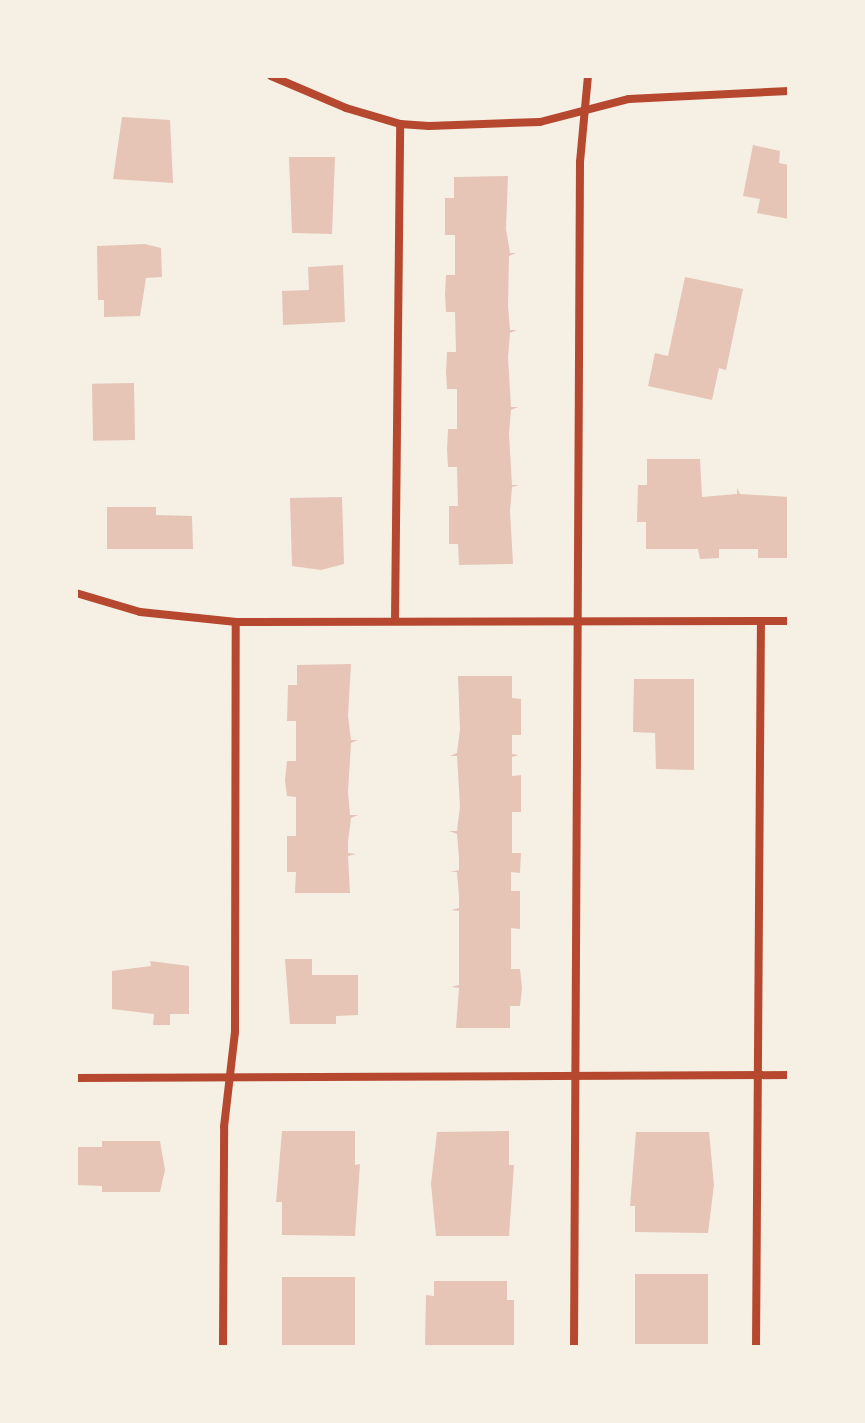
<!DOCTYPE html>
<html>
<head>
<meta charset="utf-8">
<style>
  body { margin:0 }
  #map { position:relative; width:865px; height:1423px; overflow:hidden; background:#f6efe4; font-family:"PT Sans",sans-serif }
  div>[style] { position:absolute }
  .building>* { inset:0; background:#e6c5b7; transform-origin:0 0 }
  .minor>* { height:8px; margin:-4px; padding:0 4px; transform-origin:4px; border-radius:4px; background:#b5482f }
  span { translate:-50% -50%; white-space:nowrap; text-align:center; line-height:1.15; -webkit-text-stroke:8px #f6efe4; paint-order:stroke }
  .frame { position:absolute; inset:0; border:78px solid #f6efe4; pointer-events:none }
</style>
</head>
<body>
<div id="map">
  <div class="building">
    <i style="clip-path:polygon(122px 117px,170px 120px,173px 183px,113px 179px)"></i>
    <i style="clip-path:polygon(753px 145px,780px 151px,779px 163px,789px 165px,789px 219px,757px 213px,760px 199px,743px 196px)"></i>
    <i style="clip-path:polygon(289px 157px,335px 157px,332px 234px,292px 233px)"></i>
    <i style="clip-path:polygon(508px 176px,506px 229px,510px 253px,516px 253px,509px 256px,508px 306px,510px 330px,517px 330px,510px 333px,508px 357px,511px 407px,518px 407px,511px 410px,509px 434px,512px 485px,519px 485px,512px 487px,510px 511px,513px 564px,459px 565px,458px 544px,449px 544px,449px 506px,458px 506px,457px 467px,448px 467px,447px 450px,448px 429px,457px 429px,457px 389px,447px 389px,446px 372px,447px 352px,456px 352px,455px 312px,446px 312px,445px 295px,446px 275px,455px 275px,455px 235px,445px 235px,445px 198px,454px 198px,454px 177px)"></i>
    <i style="clip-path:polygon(145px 244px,161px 248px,162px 277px,146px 278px,140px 316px,104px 317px,104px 300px,98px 300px,97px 246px)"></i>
    <i style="clip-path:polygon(343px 265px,345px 322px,283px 325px,282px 291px,309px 290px,308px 267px)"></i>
    <i style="clip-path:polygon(685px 277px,743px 289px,726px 370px,719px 368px,712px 400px,648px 386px,655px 353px,668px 356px)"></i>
    <i style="left:134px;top:383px;width:57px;height:42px;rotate:89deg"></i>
    <i style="clip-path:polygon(647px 459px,700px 459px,702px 497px,737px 494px,737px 488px,740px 494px,789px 497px,789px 558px,758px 558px,758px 549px,719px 549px,719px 558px,700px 559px,698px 549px,646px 549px,646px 522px,637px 522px,638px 485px,647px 485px)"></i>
    <i style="clip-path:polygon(342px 497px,344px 564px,321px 570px,292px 566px,290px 498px)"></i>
    <i style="clip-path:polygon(107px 507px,156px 507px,156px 515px,192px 516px,193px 549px,107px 549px)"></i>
    <i style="clip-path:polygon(351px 664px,348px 716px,351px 740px,358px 740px,351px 743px,348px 792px,350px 815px,358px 815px,351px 818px,348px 842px,348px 853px,356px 854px,348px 856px,350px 893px,295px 893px,296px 872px,287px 872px,287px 836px,296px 836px,296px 797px,287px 796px,285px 780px,287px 761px,296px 761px,296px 721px,287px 721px,288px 685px,297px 685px,297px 665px)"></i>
    <i style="clip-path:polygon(458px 676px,512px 676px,512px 698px,521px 699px,521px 735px,512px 735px,512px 754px,519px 755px,512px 757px,512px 776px,521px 775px,521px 812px,512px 812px,512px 853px,521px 853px,520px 873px,511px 872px,511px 891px,520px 891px,520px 929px,511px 928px,511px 969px,520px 969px,522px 988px,520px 1006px,510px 1006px,510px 1028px,456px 1028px,459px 988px,451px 987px,459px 985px,459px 911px,451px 910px,459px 908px,459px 897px,457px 872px,450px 872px,459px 870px,459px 858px,457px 834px,449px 831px,457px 831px,460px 806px,457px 756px,450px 756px,457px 753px,460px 729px)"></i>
    <i style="clip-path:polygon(634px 679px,694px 679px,694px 770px,656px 769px,655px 733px,633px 732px)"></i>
    <i style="clip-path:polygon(285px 959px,312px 959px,312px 975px,358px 975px,358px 1015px,336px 1016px,336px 1024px,290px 1024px)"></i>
    <i style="clip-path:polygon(150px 961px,189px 966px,189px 1014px,170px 1014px,170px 1025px,153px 1025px,154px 1014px,112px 1009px,112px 971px,151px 966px)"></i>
    <i style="clip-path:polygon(282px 1131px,355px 1131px,355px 1165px,360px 1164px,355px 1236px,282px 1235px,282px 1202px,276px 1202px)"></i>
    <i style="clip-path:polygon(509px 1131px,509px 1165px,514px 1165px,509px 1236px,436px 1236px,431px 1184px,437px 1132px)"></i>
    <i style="clip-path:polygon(636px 1132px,709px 1132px,714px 1185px,708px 1233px,635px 1232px,635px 1206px,630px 1206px)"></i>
    <i style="clip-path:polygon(102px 1141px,160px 1141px,165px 1170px,160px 1192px,102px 1192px,102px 1186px,76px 1185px,76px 1147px,102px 1147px)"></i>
    <i style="left:635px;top:1274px;width:73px;height:70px"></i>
    <i style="left:282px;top:1277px;width:73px;height:70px"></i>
    <i style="clip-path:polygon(434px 1281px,507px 1281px,507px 1300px,514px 1300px,514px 1347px,425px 1347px,426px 1295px,434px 1296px)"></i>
  </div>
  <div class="minor">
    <i style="left:271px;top:76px;width:82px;rotate:23.1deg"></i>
    <i style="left:346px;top:108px;width:56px;rotate:16.5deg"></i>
    <i style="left:400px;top:124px;width:29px;rotate:4deg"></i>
    <i style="left:429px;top:126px;width:111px;rotate:-2.1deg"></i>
    <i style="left:540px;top:122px;width:92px;rotate:-14.5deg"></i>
    <i style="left:629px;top:99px;width:160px;rotate:-2.9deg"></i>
    <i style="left:76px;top:593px;width:67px;rotate:16.5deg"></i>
    <i style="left:140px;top:612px;width:97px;rotate:5.9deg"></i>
    <i style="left:236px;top:622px;width:553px;rotate:-0.1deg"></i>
    <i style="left:395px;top:621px;width:497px;rotate:-89.4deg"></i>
    <i style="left:76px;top:1078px;width:713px;rotate:-0.24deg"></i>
    <i style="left:223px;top:1347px;width:220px;rotate:-89.7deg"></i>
    <i style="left:224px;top:1127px;width:96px;rotate:-83.4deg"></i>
    <i style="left:235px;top:1032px;width:410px;rotate:-89.9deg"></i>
    <i style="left:574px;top:1347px;width:1185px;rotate:-89.71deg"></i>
    <i style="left:580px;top:162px;width:86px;rotate:-84.7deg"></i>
    <i style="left:756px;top:1347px;width:726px;rotate:-89.61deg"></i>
  </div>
  <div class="frame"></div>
</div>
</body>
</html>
